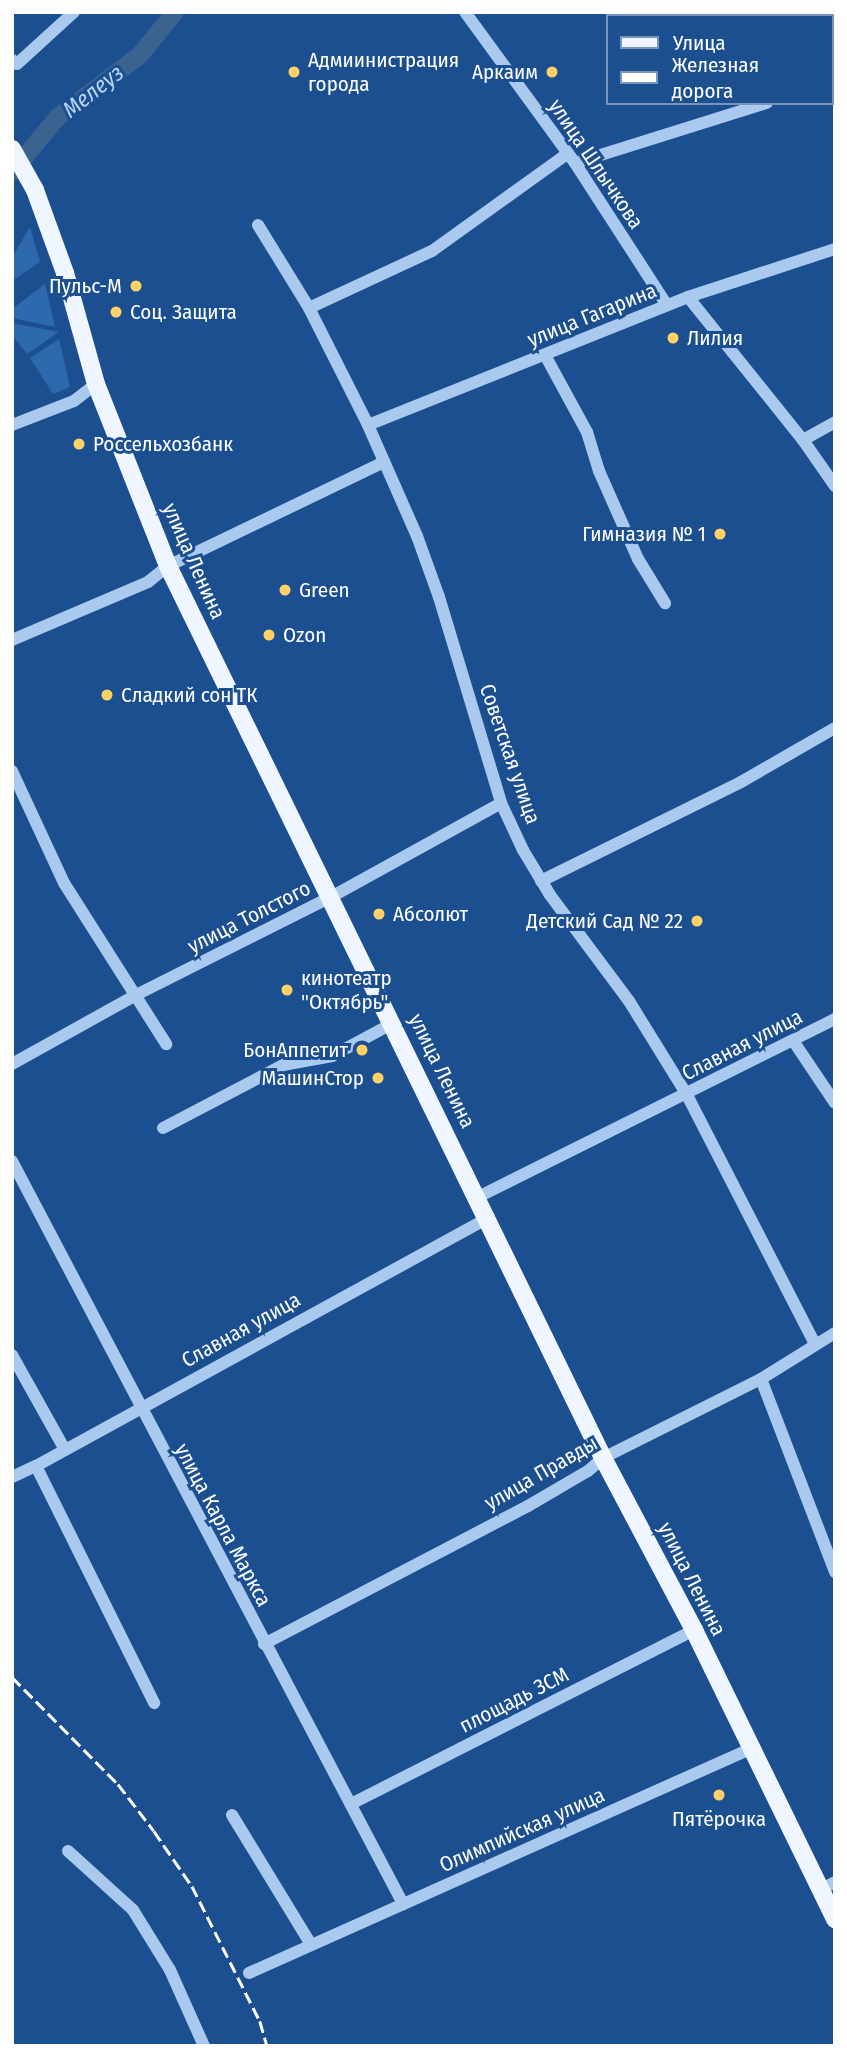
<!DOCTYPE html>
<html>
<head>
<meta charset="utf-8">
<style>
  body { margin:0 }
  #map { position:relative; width:847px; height:2058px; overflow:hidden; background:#1b4f8f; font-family:"Fira Sans Condensed",sans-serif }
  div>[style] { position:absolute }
  .green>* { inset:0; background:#2e69ad }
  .river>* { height:18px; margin:-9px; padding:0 9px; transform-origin:9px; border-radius:9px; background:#3c6290 }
  .minor>* { height:12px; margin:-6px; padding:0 6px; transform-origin:6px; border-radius:6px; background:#a9c9ee }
  .major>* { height:18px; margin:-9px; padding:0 9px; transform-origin:9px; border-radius:9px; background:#f0f6ff }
  .rail>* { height:2.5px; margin-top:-1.25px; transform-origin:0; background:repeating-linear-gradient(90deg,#fff 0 12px,transparent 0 17px) }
  .dots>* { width:19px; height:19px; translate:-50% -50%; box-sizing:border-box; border:4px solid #1b4f8f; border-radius:50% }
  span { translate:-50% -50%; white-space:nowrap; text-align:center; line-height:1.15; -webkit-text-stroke:6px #1b4f8f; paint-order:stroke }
  .poi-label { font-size:21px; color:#fff }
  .left { translate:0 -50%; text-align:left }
  .right { translate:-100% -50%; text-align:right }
  .street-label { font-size:21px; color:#fff }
  .water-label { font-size:23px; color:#b5d3f5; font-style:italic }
  .frame { position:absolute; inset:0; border:14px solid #fff; pointer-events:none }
  .legend { position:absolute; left:606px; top:14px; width:228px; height:91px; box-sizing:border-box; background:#1b4f8f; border:2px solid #7695bc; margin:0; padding:9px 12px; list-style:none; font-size:21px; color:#fff }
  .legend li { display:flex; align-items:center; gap:14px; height:35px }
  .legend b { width:35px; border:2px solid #7695bc }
</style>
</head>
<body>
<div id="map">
  <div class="green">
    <i style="clip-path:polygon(30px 227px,40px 262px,12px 281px,12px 257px)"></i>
    <i style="clip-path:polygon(45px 284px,55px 327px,12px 318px,12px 309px)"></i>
    <i style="clip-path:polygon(12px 323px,59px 332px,27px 354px,12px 335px)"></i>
    <i style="clip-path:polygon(59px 339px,70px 387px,53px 394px,30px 358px)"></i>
  </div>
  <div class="river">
    <i style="left:12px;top:172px;width:70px;rotate:-50.2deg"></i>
    <i style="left:57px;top:118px;width:104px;rotate:-37.2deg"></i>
    <i style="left:140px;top:55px;width:55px;rotate:-50.9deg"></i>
  </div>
  <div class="minor">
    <i style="left:465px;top:12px;width:187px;rotate:53.9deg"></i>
    <i style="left:575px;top:163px;width:169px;rotate:57.1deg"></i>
    <i style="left:12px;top:60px;width:6px;rotate:39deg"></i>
    <i style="left:17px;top:64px;width:77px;rotate:-42.4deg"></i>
    <i style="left:831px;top:93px;width:4px;rotate:-14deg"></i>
    <i style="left:575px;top:163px;width:201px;rotate:-17.4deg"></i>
    <i style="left:258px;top:225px;width:97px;rotate:58.4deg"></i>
    <i style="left:309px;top:308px;width:131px;rotate:63.2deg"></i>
    <i style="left:368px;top:425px;width:121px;rotate:66.2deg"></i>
    <i style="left:417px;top:536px;width:65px;rotate:70.2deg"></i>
    <i style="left:439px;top:597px;width:215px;rotate:73.2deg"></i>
    <i style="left:501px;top:803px;width:52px;rotate:64.9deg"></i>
    <i style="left:523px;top:850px;width:52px;rotate:59deg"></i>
    <i style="left:550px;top:895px;width:132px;rotate:53.3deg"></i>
    <i style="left:629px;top:1001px;width:110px;rotate:58.3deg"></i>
    <i style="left:687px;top:1095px;width:280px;rotate:62.8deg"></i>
    <i style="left:688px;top:297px;width:184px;rotate:51.2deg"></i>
    <i style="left:803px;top:440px;width:56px;rotate:55.2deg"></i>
    <i style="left:309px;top:308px;width:136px;rotate:-24.9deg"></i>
    <i style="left:432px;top:251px;width:166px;rotate:-35.7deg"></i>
    <i style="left:545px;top:355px;width:88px;rotate:61.4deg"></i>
    <i style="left:587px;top:432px;width:41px;rotate:72.9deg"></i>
    <i style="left:599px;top:471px;width:96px;rotate:66.1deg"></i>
    <i style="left:638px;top:559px;width:52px;rotate:58.5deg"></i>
    <i style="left:12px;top:425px;width:66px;rotate:-21.2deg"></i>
    <i style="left:74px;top:401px;width:28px;rotate:-38deg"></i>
    <i style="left:368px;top:425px;width:345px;rotate:-21.8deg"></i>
    <i style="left:688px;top:297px;width:155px;rotate:-18.1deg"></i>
    <i style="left:803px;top:440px;width:37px;rotate:-29deg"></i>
    <i style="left:12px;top:640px;width:148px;rotate:-23.1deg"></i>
    <i style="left:148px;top:582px;width:26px;rotate:-39deg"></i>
    <i style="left:168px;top:566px;width:240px;rotate:-25.7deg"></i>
    <i style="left:12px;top:771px;width:123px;rotate:65.1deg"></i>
    <i style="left:64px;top:883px;width:191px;rotate:57.6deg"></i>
    <i style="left:541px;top:881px;width:223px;rotate:-26.3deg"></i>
    <i style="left:741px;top:782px;width:108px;rotate:-29.9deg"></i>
    <i style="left:794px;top:1042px;width:73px;rotate:56.1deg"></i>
    <i style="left:12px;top:1064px;width:140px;rotate:-29.1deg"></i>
    <i style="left:134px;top:996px;width:220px;rotate:-26.7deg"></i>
    <i style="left:331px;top:897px;width:194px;rotate:-28.9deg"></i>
    <i style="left:163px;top:1128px;width:136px;rotate:-27.7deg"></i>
    <i style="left:283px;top:1065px;width:50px;rotate:-10.4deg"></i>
    <i style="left:332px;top:1056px;width:69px;rotate:-28.4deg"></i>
    <i style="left:12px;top:1161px;width:840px;rotate:62.24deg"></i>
    <i style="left:478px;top:1197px;width:399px;rotate:-26.5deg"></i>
    <i style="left:12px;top:1355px;width:107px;rotate:60.8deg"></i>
    <i style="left:761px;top:1379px;width:207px;rotate:69deg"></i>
    <i style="left:36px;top:1466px;width:265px;rotate:63.5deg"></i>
    <i style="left:12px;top:1477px;width:26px;rotate:-25deg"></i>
    <i style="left:36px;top:1466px;width:516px;rotate:-28.75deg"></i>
    <i style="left:264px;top:1644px;width:298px;rotate:-27.6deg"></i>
    <i style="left:528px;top:1506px;width:69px;rotate:-30.3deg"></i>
    <i style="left:588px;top:1471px;width:20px;rotate:-41deg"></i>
    <i style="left:603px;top:1458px;width:177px;rotate:-26.6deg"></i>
    <i style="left:761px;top:1379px;width:87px;rotate:-31.9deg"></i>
    <i style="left:351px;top:1804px;width:385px;rotate:-26.9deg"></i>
    <i style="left:232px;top:1815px;width:150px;rotate:58.6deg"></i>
    <i style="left:68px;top:1851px;width:88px;rotate:42.2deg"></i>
    <i style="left:133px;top:1910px;width:70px;rotate:58.3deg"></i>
    <i style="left:170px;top:1970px;width:83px;rotate:65.9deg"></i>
    <i style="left:820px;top:1890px;width:17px;rotate:-28deg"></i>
    <i style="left:249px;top:1973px;width:549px;rotate:-24.09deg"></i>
  </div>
  <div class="major">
    <i style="left:12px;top:149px;width:47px;rotate:60.7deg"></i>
    <i style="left:35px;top:190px;width:88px;rotate:70.1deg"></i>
    <i style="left:65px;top:273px;width:115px;rotate:74.4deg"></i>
    <i style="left:96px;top:384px;width:196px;rotate:68.4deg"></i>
    <i style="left:168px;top:566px;width:992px;rotate:64deg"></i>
    <i style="left:603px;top:1458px;width:195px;rotate:62.1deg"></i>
    <i style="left:694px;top:1630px;width:322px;rotate:64deg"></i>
  </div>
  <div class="rail">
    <i style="left:12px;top:1677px;width:151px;rotate:45.3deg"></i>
    <i style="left:118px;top:1784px;width:59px;rotate:52.5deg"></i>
    <i style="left:154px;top:1831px;width:67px;rotate:55.4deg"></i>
    <i style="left:192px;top:1886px;width:151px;rotate:63.3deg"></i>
    <i style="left:260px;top:2021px;width:26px;rotate:74deg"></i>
  </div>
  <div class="dots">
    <i style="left:294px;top:72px;background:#ffd166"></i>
    <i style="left:552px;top:72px;background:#ffd166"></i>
    <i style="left:136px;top:286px;background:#ffd166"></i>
    <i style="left:116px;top:312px;background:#ffd166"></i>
    <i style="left:673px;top:338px;background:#ffd166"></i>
    <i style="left:79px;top:444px;background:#ffd166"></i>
    <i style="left:720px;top:534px;background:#ffd166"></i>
    <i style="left:285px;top:590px;background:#ffd166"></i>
    <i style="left:269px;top:635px;background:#ffd166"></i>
    <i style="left:107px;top:695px;background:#ffd166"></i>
    <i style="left:379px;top:914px;background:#ffd166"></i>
    <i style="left:697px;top:921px;background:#ffd166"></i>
    <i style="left:287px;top:990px;background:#ffd166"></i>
    <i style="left:362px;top:1050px;background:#ffd166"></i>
    <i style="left:378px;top:1078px;background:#ffd166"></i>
    <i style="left:719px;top:1795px;background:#ffd166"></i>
  </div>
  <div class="poi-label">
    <span class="left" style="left:308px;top:72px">Адмиинистрация<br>города</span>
    <span class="right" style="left:538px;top:72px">Аркаим</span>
    <span class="right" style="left:122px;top:286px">Пульс-М</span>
    <span class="left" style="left:130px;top:312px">Соц. Защита</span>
    <span class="left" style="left:687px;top:338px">Лилия</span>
    <span class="left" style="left:93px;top:444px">Россельхозбанк</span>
    <span class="right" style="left:706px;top:534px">Гимназия № 1</span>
    <span class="left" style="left:299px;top:590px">Green</span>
    <span class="left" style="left:283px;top:635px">Ozon</span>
    <span class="left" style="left:121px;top:695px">Сладкий сон ТК</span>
    <span class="left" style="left:393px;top:914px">Абсолют</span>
    <span class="right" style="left:683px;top:921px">Детский Сад № 22</span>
    <span class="left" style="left:301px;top:990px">кинотеатр<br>"Октябрь"</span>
    <span class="right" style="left:348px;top:1050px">БонАппетит</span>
    <span class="right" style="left:364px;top:1078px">МашинСтор</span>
    <span style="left:719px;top:1819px">Пятёрочка</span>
  </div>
  <div class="street-label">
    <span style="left:596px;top:164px;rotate:56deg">улица Шлычкова</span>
    <span style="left:592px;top:315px;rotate:-22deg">улица Гагарина</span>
    <span style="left:194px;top:561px;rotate:66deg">улица Ленина</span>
    <span style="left:510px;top:754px;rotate:71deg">Советская улица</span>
    <span style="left:249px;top:917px;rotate:-27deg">улица Толстого</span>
    <span style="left:742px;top:1045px;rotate:-27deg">Славная улица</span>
    <span style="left:442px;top:1071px;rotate:64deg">улица Ленина</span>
    <span style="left:241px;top:1330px;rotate:-29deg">Славная улица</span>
    <span style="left:541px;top:1473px;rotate:-30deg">улица Правды</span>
    <span style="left:223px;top:1525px;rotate:62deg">улица Карла Маркса</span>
    <span style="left:692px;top:1579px;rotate:63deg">улица Ленина</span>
    <span style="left:514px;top:1700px;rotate:-27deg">площадь ЗСМ</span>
    <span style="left:522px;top:1830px;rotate:-24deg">Олимпийская улица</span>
  </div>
  <div class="water-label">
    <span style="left:93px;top:91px;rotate:-38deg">Мелеуз</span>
  </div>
  <div class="frame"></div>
  <ul class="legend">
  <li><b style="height:9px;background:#f0f6ff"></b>Улица</li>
  <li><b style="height:9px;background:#fff"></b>Железная дорога</li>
  </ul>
</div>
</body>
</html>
